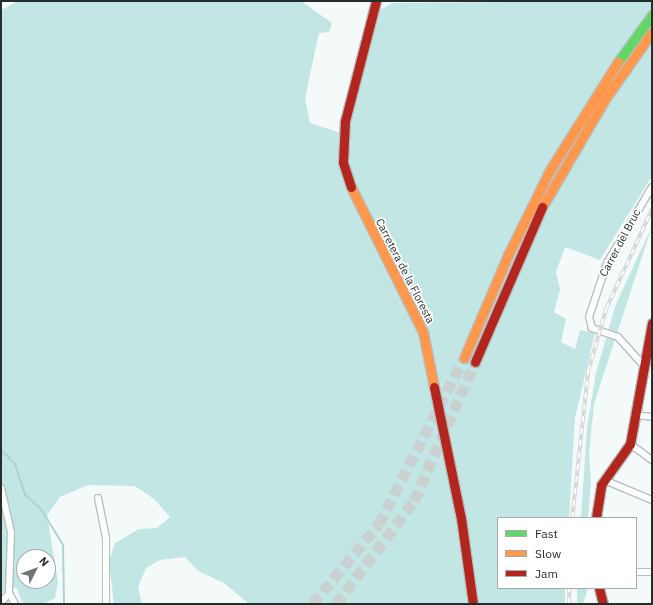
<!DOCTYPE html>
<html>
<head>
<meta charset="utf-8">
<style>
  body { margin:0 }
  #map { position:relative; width:653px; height:605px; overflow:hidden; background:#f4fafa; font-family:"IBM Plex Sans",sans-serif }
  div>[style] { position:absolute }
  .forest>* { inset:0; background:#c1e6e4 }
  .stream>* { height:2px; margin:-1px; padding:0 1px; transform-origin:1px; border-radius:1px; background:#a9d6d5 }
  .highway-tunnel>* { height:11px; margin-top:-5.5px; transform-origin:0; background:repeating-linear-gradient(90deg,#cad1d1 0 11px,transparent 0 16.5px) }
  .roads { filter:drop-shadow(1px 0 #b8bfbf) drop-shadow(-1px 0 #b8bfbf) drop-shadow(0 1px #b8bfbf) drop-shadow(0 -1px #b8bfbf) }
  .street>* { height:6px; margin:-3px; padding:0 3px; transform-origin:3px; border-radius:3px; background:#fdfefe }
  .fast>* { height:9px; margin:-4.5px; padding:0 4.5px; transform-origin:4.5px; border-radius:4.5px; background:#63d668 }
  .slow>* { height:9px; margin:-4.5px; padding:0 4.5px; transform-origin:4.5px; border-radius:4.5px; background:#ff974d }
  .jam>* { height:9px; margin:-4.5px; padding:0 4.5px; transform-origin:4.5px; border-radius:4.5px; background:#b3261e }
  .rail>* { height:3.5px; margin-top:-1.75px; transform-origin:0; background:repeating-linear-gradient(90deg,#fff 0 6px,#d5d7d7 0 12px); box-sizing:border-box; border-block:1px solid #d5d7d7 }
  span { translate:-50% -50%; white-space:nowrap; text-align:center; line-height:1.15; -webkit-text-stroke:3.5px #fff; paint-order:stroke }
  .street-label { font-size:11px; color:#242e2d }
  .frame { position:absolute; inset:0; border:2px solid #242e2d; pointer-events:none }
  .legend { position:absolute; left:497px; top:517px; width:140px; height:72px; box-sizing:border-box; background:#fff; border:1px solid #a7abab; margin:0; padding:5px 7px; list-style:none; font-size:12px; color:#242e2d }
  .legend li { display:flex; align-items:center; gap:8px; height:20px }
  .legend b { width:20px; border:1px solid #a7abab }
  .north { position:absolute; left:16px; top:549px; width:40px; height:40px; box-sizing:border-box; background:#fff; border:1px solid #a7abab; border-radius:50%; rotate:48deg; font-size:11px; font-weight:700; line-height:16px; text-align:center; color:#242e2d }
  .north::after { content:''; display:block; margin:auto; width:14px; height:18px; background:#6d7575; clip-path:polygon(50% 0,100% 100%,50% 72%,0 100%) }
</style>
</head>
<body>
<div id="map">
  <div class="forest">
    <i style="clip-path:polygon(evenodd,18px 1px,301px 1px,332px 23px,329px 32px,319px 33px,315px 51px,305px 99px,310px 123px,344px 134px,380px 10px,392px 3px,652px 1px,652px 176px,600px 260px,565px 247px,556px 272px,560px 289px,554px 312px,566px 319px,561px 342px,575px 349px,580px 330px,595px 333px,575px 418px,569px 518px,498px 518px,498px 588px,565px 588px,565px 604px,249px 604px,224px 583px,198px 571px,185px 557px,160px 560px,146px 568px,138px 587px,142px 604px,114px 604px,109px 561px,115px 543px,139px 529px,157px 528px,170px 517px,154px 499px,135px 486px,88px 485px,60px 497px,47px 515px,58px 582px,55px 598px,43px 604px,23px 604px,16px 587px,1px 593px,1px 10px,18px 1px,24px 557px,48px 557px,48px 581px,24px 581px,24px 557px)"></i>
    <i style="clip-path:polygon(652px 226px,594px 404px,589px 453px,591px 482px,588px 518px,581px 518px,587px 427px,596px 373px,616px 304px)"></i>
    <i style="clip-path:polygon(577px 588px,588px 588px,583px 604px,577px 604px)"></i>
  </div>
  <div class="stream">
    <i style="left:1px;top:450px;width:20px;rotate:45deg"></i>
    <i style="left:15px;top:464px;width:33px;rotate:72deg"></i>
    <i style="left:25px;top:495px;width:21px;rotate:41deg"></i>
    <i style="left:41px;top:509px;width:42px;rotate:58.6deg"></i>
    <i style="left:63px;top:545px;width:59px;rotate:89deg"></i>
  </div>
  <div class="highway-tunnel">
    <i style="left:312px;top:604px;width:104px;rotate:-50.1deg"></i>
    <i style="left:379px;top:524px;width:186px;rotate:-62.9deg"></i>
    <i style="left:336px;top:604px;width:129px;rotate:-52.9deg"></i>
    <i style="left:414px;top:501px;width:152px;rotate:-66.3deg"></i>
  </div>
  <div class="roads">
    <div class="street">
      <i style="left:644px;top:366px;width:39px;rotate:-132deg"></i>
      <i style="left:618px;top:337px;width:28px;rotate:-161deg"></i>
      <i style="left:592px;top:328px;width:11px;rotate:-105deg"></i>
      <i style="left:589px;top:317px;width:57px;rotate:-71.6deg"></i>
      <i style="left:607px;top:263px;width:88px;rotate:-59.4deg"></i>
      <i style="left:634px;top:415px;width:18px;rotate:6deg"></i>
      <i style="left:630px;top:444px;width:27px;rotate:36deg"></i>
      <i style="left:604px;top:480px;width:52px;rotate:22.6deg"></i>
      <i style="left:1px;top:488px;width:45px;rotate:77.2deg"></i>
      <i style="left:11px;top:532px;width:61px;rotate:91.9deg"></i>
      <i style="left:9px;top:593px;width:13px;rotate:61deg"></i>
      <i style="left:98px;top:498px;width:41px;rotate:78.7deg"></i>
      <i style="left:106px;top:538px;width:66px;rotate:90deg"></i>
      <i style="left:636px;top:572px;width:16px"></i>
      <i style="left:1px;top:603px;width:13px;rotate:-51deg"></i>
    </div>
    <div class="fast">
      <i style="left:618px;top:62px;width:58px;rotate:-54.1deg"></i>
    </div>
    <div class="slow">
      <i style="left:351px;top:187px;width:162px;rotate:63.6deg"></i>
      <i style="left:423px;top:332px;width:56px;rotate:78.7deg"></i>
      <i style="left:542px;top:207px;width:125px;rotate:-59.7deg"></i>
      <i style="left:605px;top:99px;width:82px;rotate:-55deg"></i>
      <i style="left:464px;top:358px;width:112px;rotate:-66.9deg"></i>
      <i style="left:508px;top:255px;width:95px;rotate:-63.7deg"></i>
      <i style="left:550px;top:170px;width:128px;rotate:-57.8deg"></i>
    </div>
    <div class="jam">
      <i style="left:351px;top:187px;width:26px;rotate:-108deg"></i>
      <i style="left:343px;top:162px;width:41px;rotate:-87.2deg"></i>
      <i style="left:345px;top:121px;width:124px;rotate:-75.5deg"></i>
      <i style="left:475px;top:362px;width:169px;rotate:-66.6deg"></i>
      <i style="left:434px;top:387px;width:134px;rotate:78.4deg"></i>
      <i style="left:461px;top:518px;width:87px;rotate:82.1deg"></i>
      <i style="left:596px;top:518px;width:33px;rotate:-81deg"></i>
      <i style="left:601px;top:485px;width:50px;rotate:-54.7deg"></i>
      <i style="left:630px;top:444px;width:123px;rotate:-79.7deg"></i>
      <i style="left:599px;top:588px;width:16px;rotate:76deg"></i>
    </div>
  </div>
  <div class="rail">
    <i style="left:572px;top:518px;width:148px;rotate:-83.8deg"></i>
    <i style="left:588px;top:371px;width:65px;rotate:-73.8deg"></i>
    <i style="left:606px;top:309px;width:110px;rotate:-65.3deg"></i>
    <i style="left:569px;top:604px;width:16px;rotate:-90deg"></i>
  </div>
  <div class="street-label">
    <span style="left:620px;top:243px;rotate:-62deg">Carrer del Bruc</span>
    <span style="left:405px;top:271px;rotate:63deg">Carretera de la Floresta</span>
  </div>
  <div class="frame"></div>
  <ul class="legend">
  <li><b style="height:5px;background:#63d668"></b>Fast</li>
  <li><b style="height:5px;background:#ff974d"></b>Slow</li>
  <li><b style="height:5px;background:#b3261e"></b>Jam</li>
  </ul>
  <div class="north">N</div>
</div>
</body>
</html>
